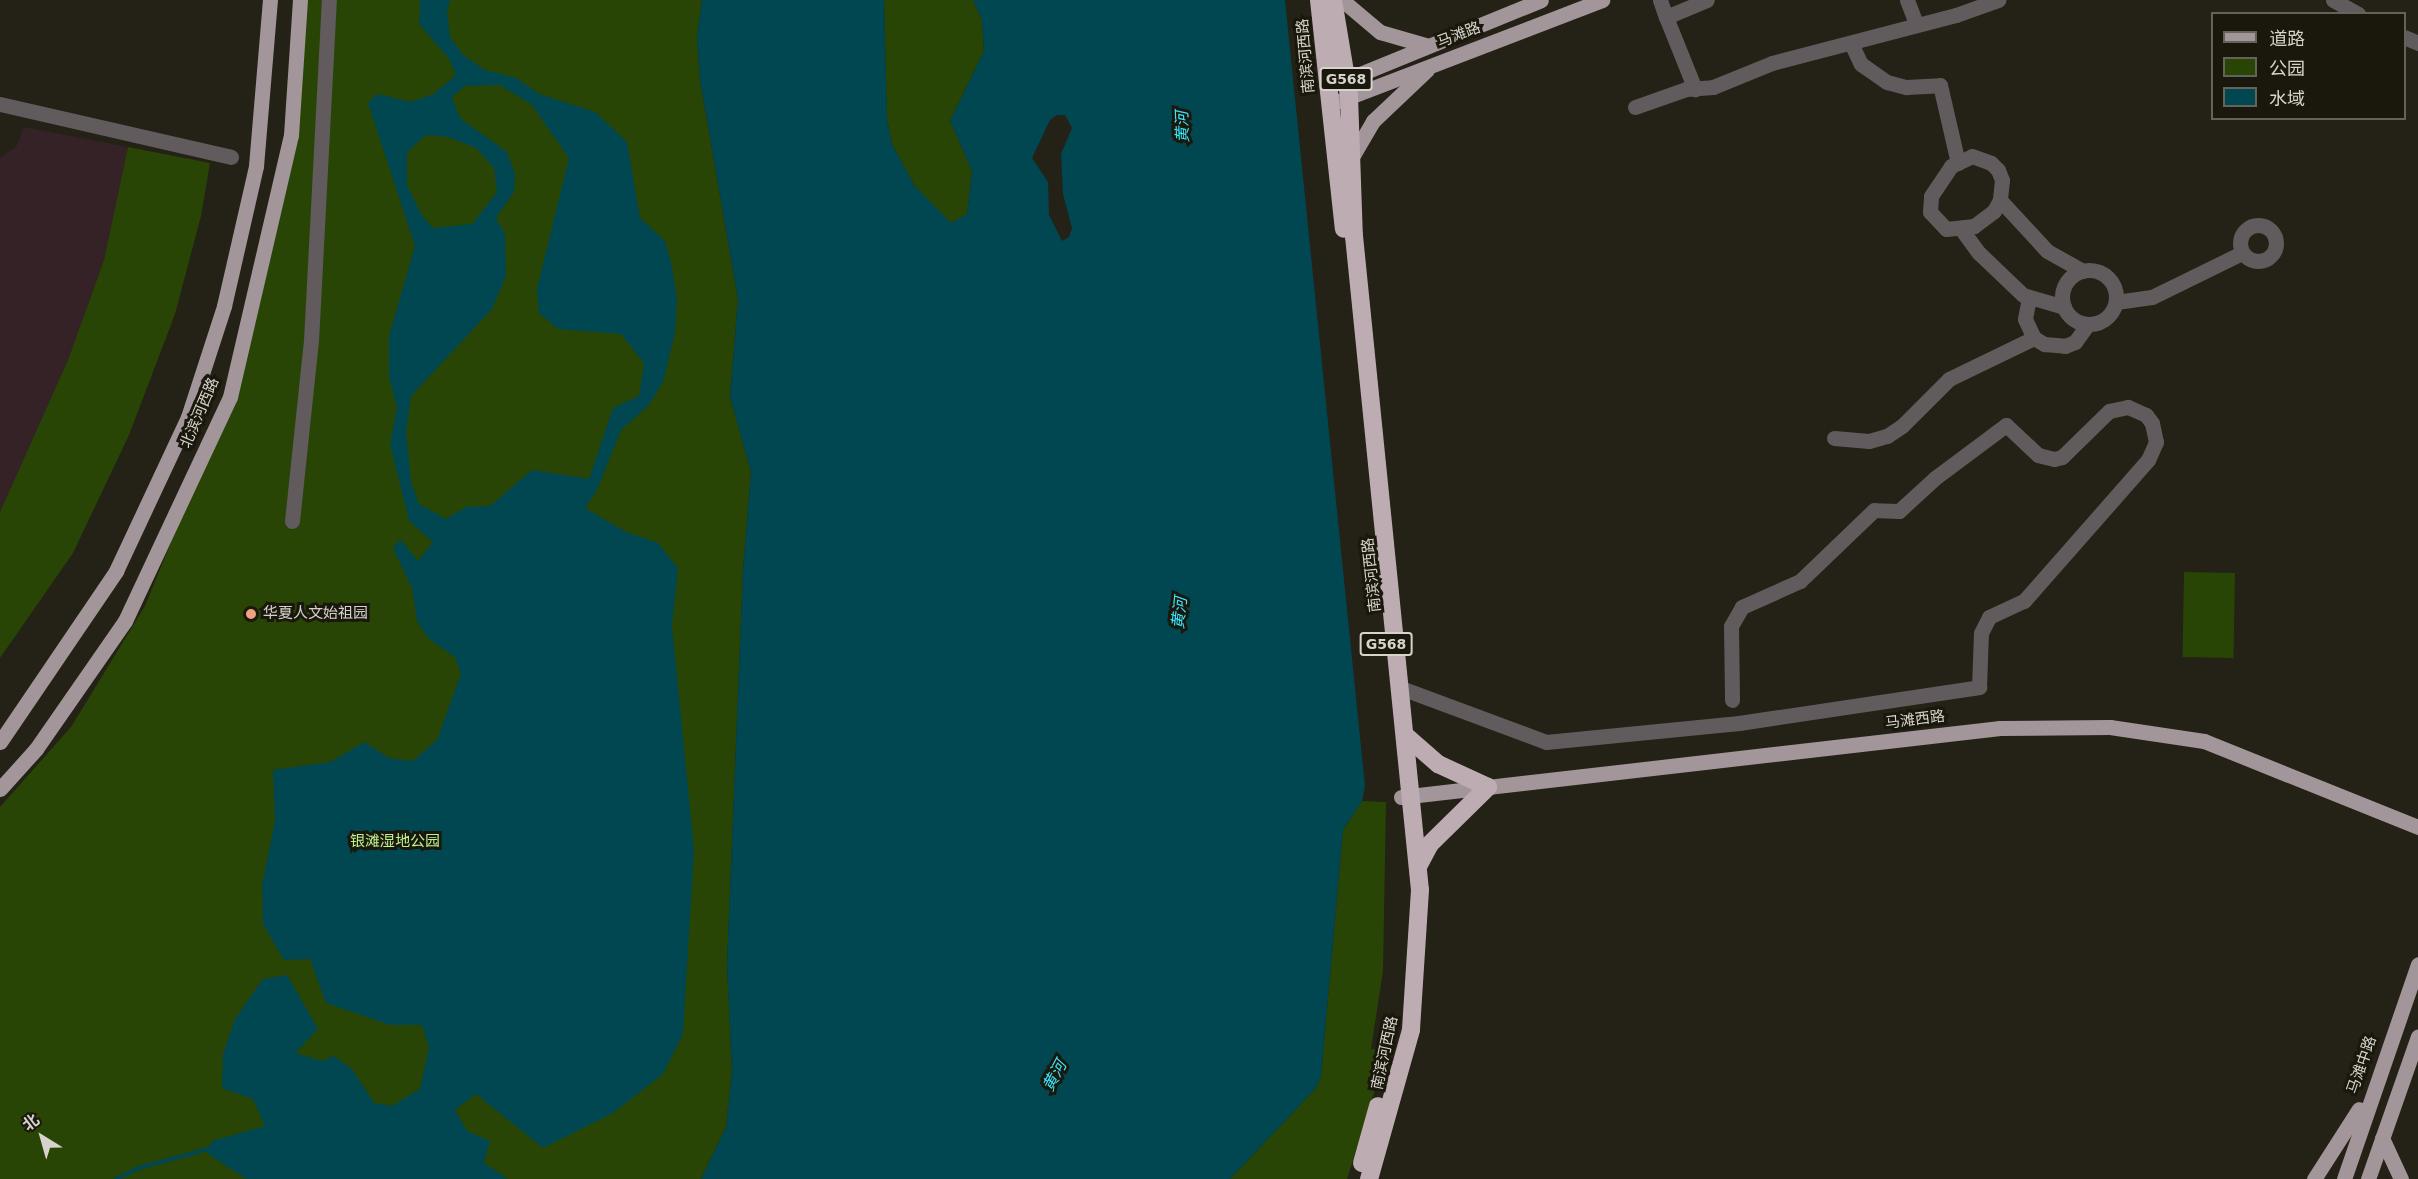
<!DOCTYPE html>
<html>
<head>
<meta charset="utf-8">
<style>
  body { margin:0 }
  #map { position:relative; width:2418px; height:1179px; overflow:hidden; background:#242116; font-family:"DejaVu Sans","Noto Sans SC",sans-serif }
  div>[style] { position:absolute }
  .commercial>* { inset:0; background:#352226 }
  .green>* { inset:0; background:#284506; transform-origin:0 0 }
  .water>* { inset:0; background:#004751 }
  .stream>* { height:4px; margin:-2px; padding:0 2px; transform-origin:2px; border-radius:2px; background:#004751 }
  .minor>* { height:15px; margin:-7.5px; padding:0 7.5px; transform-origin:7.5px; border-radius:7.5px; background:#625b5d }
  .minor>.ring { margin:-7.5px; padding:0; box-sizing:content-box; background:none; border:15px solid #625b5d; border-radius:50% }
  .major>* { height:15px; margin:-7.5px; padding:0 7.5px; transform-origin:7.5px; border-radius:7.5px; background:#a3969a }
  .highway>* { height:18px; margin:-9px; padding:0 9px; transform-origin:9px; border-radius:9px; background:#bdadb2 }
  .dots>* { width:16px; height:16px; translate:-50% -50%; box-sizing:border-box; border:3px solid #1a180d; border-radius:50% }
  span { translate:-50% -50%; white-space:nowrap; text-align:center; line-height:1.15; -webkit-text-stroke:6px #1a180d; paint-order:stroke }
  .shield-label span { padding:2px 4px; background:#1a180d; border:2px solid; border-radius:4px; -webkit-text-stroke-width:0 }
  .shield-label { font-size:14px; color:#d5d3cc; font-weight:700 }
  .street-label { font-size:15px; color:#d5d3cc }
  .poi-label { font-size:15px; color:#d5d3cc }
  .left { translate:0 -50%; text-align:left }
  .park-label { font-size:15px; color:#bdf291 }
  .water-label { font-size:16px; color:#38e7ff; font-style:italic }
  .legend { position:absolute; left:2211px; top:12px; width:195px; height:108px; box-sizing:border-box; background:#1a180d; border:2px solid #656359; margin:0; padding:8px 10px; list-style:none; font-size:18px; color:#d5d3cc }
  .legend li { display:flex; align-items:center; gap:12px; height:30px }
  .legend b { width:30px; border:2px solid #656359 }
  .north { position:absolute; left:12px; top:1107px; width:60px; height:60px; -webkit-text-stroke:4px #1a180d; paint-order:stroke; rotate:323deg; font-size:16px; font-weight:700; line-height:24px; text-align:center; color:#d5d3cc }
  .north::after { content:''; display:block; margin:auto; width:21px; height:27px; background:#d5d3cc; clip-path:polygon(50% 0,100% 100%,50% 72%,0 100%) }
</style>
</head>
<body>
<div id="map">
  <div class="commercial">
    <i style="clip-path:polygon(24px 127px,128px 147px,104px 260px,68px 360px,0 512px,0 158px,16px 147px)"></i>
  </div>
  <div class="green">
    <i style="clip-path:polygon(300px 0,702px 0,697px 38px,700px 80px,738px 299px,730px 397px,751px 472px,743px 570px,727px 965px,732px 1071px,726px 1127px,701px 1179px,0 1179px,0 807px,71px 727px,145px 606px,230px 397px,291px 135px)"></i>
    <i style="clip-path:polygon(884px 0,973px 0,982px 20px,984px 51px,950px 121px,972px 171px,967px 214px,960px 221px,951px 223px,943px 219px,914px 185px,892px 144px,887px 120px)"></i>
    <i style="clip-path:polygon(128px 147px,210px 163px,201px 216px,175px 314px,129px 435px,73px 553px,0 658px,0 512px,68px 360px,104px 260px)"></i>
    <i style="left:2184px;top:572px;width:51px;height:85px;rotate:1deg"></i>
    <i style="clip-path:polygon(1362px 801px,1386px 802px,1383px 971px,1371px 1049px,1387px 1051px,1347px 1179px,1230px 1179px,1316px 1088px,1321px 1076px,1343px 830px)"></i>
  </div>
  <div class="water">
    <i style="clip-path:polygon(evenodd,420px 0,450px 0,447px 12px,450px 37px,463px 55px,485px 70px,516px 78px,539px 94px,595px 112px,627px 142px,640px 218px,665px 241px,672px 266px,677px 300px,675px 333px,663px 382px,648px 406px,621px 430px,597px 490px,585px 508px,626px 532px,658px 543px,678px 568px,672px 626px,694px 850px,683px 1034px,663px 1074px,613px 1113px,543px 1148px,476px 1094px,455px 1110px,467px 1131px,490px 1141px,484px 1163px,508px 1179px,246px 1179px,207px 1153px,212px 1141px,265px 1126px,253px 1099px,222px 1088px,223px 1054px,235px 1019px,263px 979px,287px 975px,318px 1029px,295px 1053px,322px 1061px,334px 1056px,352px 1069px,374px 1103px,392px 1106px,420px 1089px,429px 1048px,422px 1025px,390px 1025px,326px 1003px,310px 959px,284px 960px,263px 924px,262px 885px,275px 821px,273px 770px,331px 762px,364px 742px,389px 758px,413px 761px,437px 740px,461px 674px,455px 657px,429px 639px,417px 621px,412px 588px,393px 548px,400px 539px,418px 561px,433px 542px,409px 521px,390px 444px,397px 408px,389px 377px,389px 336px,415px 246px,368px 103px,377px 94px,411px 102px,434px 94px,456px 75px,449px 59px,419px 24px,420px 0,500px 85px,532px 105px,569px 158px,537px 289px,539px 313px,558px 329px,621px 334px,644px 363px,639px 396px,613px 408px,589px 479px,532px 470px,490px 506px,466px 507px,446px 519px,419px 504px,411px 482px,406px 431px,411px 396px,492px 309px,506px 276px,505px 234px,496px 218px,514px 192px,515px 174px,507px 152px,460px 118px,452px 97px,465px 86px,500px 85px,420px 0,426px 135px,448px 137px,476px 148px,494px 168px,497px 192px,472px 224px,433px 228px,421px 214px,407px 185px,407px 152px,426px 135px)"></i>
    <i style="clip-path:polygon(evenodd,702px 0,884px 0,887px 120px,892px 144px,914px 185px,951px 223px,967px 214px,972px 171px,950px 121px,984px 51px,982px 20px,973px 0,1285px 0,1365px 786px,1362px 801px,1343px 830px,1321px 1076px,1316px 1088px,1230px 1179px,701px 1179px,726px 1127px,732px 1071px,727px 965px,743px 570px,751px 472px,730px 397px,738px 299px,700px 80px,697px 38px,702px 0,1057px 115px,1065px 115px,1072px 128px,1061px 154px,1063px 194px,1072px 228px,1069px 237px,1062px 241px,1049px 215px,1048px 182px,1032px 158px,1050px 120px,1057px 115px)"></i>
  </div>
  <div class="stream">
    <i style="left:116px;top:1179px;width:25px;rotate:-26deg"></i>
    <i style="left:139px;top:1168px;width:75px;rotate:-15.5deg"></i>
  </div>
  <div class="minor">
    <i style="left:1660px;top:0;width:18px;rotate:71deg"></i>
    <i style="left:1666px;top:17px;width:44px;rotate:-22.5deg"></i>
    <i style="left:1907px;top:0;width:25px;rotate:69deg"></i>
    <i style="left:2333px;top:0;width:29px;rotate:29deg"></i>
    <i style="left:1666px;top:17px;width:78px;rotate:68.1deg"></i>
    <i style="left:2404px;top:37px;width:15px;rotate:23deg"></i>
    <i style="left:1851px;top:43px;width:23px;rotate:65deg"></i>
    <i style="left:1861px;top:64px;width:32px;rotate:35deg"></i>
    <i style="left:1887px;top:82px;width:20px;rotate:15deg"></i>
    <i style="left:1906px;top:87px;width:34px;rotate:-3deg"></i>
    <i style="left:1940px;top:85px;width:80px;rotate:77deg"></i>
    <i style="left:0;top:104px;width:237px;rotate:12.9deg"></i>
    <i style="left:1635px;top:107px;width:54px;rotate:-19.4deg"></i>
    <i style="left:1686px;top:89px;width:27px;rotate:-4deg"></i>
    <i style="left:1713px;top:87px;width:64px;rotate:-22.1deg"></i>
    <i style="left:1772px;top:63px;width:190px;rotate:-14.6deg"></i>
    <i style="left:1956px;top:15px;width:45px;rotate:-19.7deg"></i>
    <i style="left:1972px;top:156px;width:20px;rotate:20deg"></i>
    <i style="left:1991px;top:163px;width:10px;rotate:45deg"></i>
    <i style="left:1998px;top:170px;width:11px;rotate:68deg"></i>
    <i style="left:2002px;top:180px;width:20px;rotate:96deg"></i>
    <i style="left:2000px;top:200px;width:13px;rotate:119deg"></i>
    <i style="left:1994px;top:211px;width:25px;rotate:143deg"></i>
    <i style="left:1974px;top:226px;width:28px;rotate:174deg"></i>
    <i style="left:1946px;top:229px;width:23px;rotate:-133deg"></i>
    <i style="left:1930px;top:212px;width:16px;rotate:-86deg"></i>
    <i style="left:1931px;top:196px;width:36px;rotate:-56deg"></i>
    <i style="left:1951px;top:166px;width:23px;rotate:-25deg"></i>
    <i style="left:2000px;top:200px;width:69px;rotate:47.3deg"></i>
    <i style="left:2047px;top:251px;width:41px;rotate:29.1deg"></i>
    <i class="ring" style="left:2240px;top:225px;width:21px;height:21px"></i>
    <i style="left:1962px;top:230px;width:29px;rotate:54deg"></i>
    <i style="left:1979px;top:253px;width:61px;rotate:43.7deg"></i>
    <i style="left:2023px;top:295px;width:43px;rotate:16.3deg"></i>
    <i class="ring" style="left:2062px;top:270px;width:39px;height:39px"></i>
    <i style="left:2029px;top:298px;width:21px;rotate:101deg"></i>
    <i style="left:2025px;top:319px;width:21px;rotate:65deg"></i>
    <i style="left:2034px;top:338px;width:12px;rotate:31deg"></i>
    <i style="left:2044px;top:344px;width:21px;rotate:5deg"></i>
    <i style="left:2065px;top:346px;width:11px;rotate:-22deg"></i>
    <i style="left:2075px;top:342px;width:22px;rotate:-54deg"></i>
    <i style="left:2116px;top:302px;width:36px;rotate:-8deg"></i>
    <i style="left:2152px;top:297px;width:100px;rotate:-26.1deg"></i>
    <i style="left:1834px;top:438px;width:35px;rotate:5deg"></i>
    <i style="left:1869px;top:441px;width:19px;rotate:-16deg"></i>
    <i style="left:1887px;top:436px;width:18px;rotate:-34deg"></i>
    <i style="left:1902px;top:426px;width:66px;rotate:-45deg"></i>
    <i style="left:1949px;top:379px;width:94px;rotate:-25.8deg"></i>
    <i style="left:292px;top:521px;width:181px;rotate:-84deg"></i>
    <i style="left:311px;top:341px;width:341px;rotate:-87deg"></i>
    <i style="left:1401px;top:688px;width:155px;rotate:20.4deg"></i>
    <i style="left:1546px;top:742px;width:194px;rotate:-5.6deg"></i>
    <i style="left:1739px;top:723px;width:243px;rotate:-8.5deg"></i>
    <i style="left:1979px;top:687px;width:54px;rotate:-87.9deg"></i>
    <i style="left:1981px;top:633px;width:18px;rotate:-63deg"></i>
    <i style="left:1989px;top:617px;width:38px;rotate:-25deg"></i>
    <i style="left:2024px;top:601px;width:188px;rotate:-48.7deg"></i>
    <i style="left:2148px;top:460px;width:20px;rotate:-66deg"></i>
    <i style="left:2156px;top:442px;width:19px;rotate:-102deg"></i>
    <i style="left:2152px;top:423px;width:10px;rotate:-127deg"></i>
    <i style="left:2146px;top:415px;width:20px;rotate:-156deg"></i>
    <i style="left:2128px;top:407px;width:19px;rotate:168deg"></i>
    <i style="left:2109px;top:411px;width:66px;rotate:135.6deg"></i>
    <i style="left:2062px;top:457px;width:8px;rotate:166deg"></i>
    <i style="left:2054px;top:459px;width:16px;rotate:-166deg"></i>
    <i style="left:2038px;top:455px;width:44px;rotate:-136.8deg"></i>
    <i style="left:2006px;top:425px;width:89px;rotate:143.3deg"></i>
    <i style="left:1935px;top:478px;width:49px;rotate:137.5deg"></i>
    <i style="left:1899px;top:511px;width:25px;rotate:-178deg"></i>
    <i style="left:1874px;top:510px;width:103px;rotate:136.2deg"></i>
    <i style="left:1800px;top:581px;width:64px;rotate:155.9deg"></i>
    <i style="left:1742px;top:607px;width:22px;rotate:120deg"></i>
    <i style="left:1731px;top:626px;width:74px;rotate:89.2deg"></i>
  </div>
  <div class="major">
    <i style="left:1342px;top:0;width:50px;rotate:40.1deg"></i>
    <i style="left:1380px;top:32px;width:47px;rotate:16.1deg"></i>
    <i style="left:1338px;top:83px;width:219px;rotate:-22.2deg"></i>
    <i style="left:1339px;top:101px;width:282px;rotate:-21deg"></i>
    <i style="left:1352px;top:157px;width:42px;rotate:-59.7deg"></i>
    <i style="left:1373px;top:121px;width:74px;rotate:-43.4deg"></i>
    <i style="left:0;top:742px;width:207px;rotate:-55.8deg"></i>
    <i style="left:116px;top:571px;width:170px;rotate:-64.9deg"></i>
    <i style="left:188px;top:417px;width:117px;rotate:-72deg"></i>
    <i style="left:224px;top:306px;width:144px;rotate:-77.1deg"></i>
    <i style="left:256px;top:166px;width:167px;rotate:-85.2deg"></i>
    <i style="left:0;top:789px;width:54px;rotate:-48deg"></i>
    <i style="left:36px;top:749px;width:156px;rotate:-55.2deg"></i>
    <i style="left:125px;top:621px;width:247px;rotate:-64.9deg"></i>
    <i style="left:230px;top:397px;width:269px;rotate:-76.9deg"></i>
    <i style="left:291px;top:135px;width:135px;rotate:-86.2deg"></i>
    <i style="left:1401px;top:797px;width:603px;rotate:-6.57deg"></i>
    <i style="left:2000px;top:728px;width:110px;rotate:-0.5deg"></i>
    <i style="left:2110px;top:727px;width:95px;rotate:8.5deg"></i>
    <i style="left:2204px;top:741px;width:231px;rotate:21.9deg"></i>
    <i style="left:2382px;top:1138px;width:45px;rotate:65.1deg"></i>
    <i style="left:2314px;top:1179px;width:83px;rotate:-57.3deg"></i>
    <i style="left:2344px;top:1179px;width:227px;rotate:-71deg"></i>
    <i style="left:2368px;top:1179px;width:151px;rotate:-70.7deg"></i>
  </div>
  <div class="highway">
    <i style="left:1319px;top:0;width:230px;rotate:83.8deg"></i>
    <i style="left:1333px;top:0;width:97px;rotate:80.5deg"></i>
    <i style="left:1349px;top:96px;width:140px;rotate:88deg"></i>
    <i style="left:1354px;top:236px;width:657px;rotate:84.24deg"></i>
    <i style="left:1420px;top:890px;width:140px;rotate:93.7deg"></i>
    <i style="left:1411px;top:1030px;width:155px;rotate:105.7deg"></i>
    <i style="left:1406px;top:736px;width:43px;rotate:41.2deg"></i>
    <i style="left:1438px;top:764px;width:55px;rotate:24.7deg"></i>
    <i style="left:1488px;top:787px;width:81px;rotate:135.5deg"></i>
    <i style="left:1430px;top:844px;width:26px;rotate:118deg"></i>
    <i style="left:1362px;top:1163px;width:59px;rotate:-74.3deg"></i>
  </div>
  <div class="dots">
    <i style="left:251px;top:614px;background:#f2a080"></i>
  </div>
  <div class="shield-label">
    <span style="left:1346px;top:79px">G568</span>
    <span style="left:1386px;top:644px">G568</span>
  </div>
  <div class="street-label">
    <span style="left:1459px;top:35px;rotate:-21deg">马滩路</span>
    <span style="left:1306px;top:56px;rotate:-95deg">南滨河西路</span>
    <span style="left:200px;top:413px;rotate:-67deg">北滨河西路</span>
    <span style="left:1372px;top:575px;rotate:-96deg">南滨河西路</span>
    <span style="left:1915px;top:720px;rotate:-7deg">马滩西路</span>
    <span style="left:1385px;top:1053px;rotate:-78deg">南滨河西路</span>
    <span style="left:2362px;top:1065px;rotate:-71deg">马滩中路</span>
  </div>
  <div class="poi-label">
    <span class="left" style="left:263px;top:614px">华夏人文始祖园</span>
  </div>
  <div class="park-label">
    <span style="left:395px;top:842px">银滩湿地公园</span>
  </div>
  <div class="water-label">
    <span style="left:1183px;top:127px;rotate:-92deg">黄河</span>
    <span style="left:1180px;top:613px;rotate:-84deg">黄河</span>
    <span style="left:1055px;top:1076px;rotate:-62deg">黄河</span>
  </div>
  <ul class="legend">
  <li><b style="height:8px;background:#a3969a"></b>道路</li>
  <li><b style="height:16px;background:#284506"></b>公园</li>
  <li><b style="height:16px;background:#004751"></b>水域</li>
  </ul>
  <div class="north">北</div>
</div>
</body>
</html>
